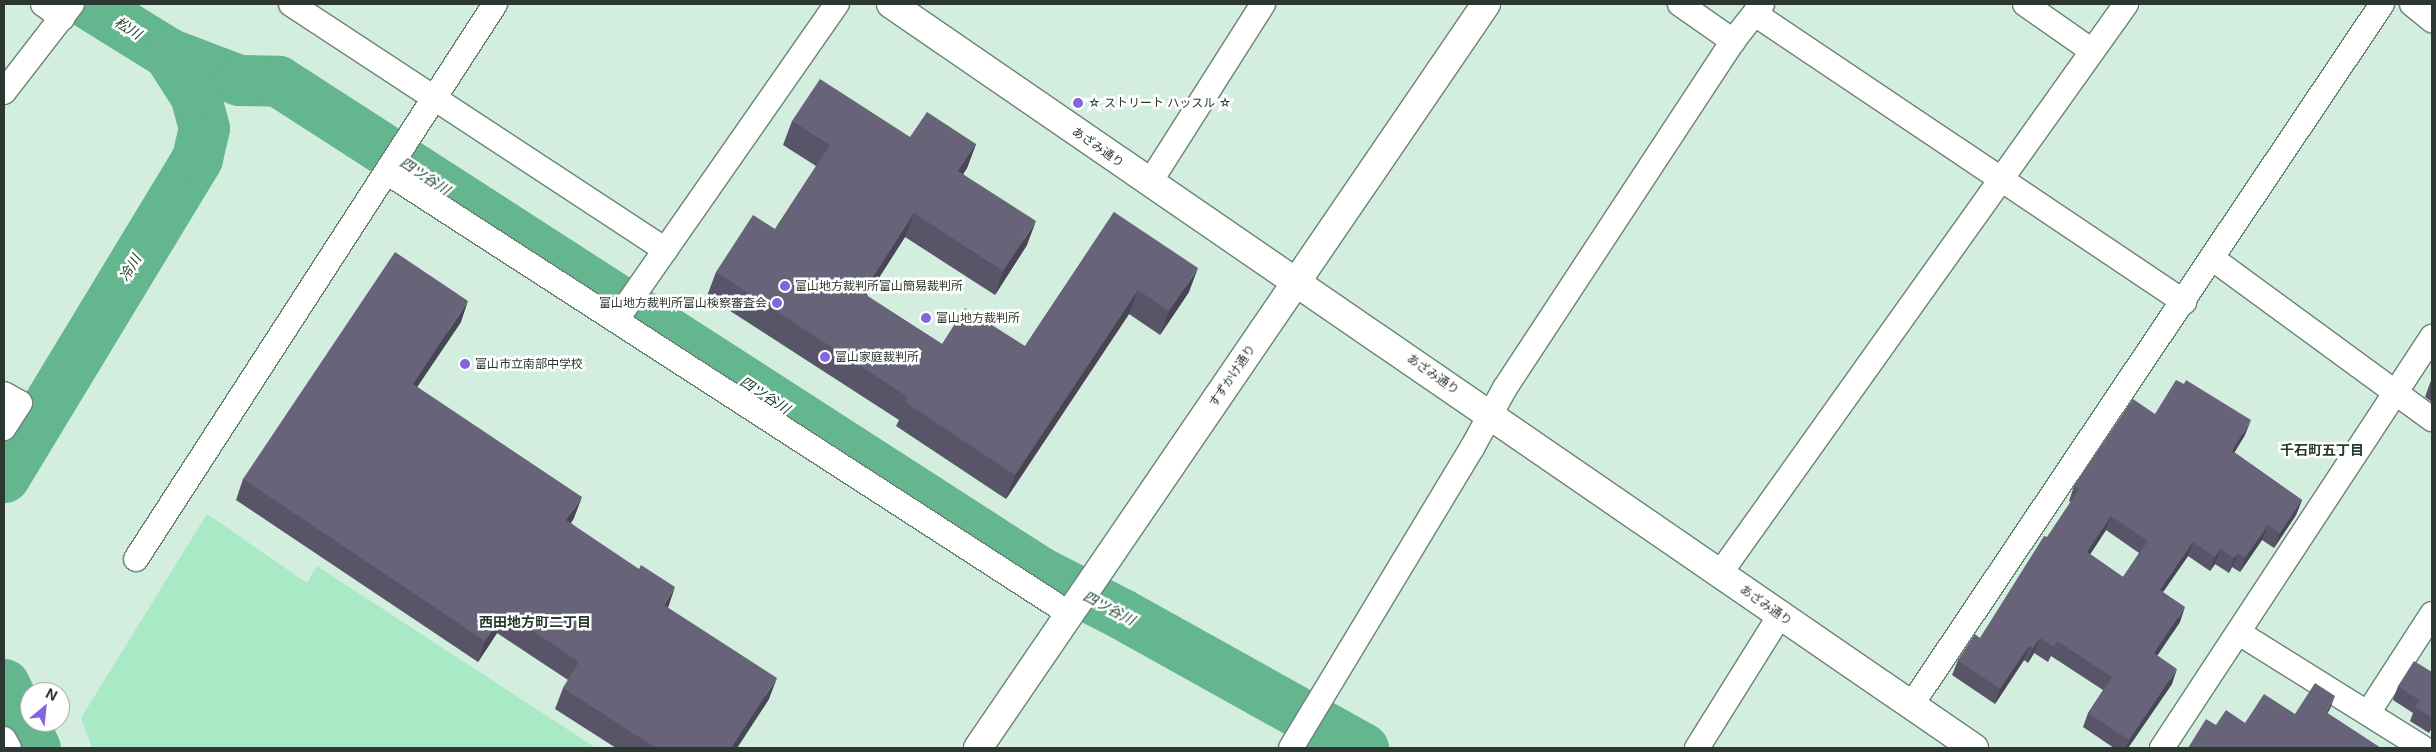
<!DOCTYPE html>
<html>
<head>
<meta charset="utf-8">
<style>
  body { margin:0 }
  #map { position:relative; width:2436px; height:752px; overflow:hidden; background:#d3eedf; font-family:Inter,"Noto Sans JP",sans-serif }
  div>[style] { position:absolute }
  .green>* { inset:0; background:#a8e9c6 }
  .river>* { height:51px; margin:-25.5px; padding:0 25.5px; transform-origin:25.5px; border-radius:25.5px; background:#63b68d }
  .roads { filter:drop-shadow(1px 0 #6b8375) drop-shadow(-1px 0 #6b8375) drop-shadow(0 1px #6b8375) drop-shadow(0 -1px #6b8375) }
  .minor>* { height:24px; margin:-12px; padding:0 12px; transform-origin:12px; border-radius:12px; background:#fff }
  .tertiary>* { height:28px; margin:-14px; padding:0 14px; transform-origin:14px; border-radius:14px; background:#fff }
  .wall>* { inset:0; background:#595568 }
  .shaded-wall>* { inset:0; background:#484555 }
  .building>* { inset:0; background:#676379 }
  .dots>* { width:14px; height:14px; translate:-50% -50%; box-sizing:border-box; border:2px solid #fff; border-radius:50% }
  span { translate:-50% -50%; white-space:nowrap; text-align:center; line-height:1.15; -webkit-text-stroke:5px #fff; paint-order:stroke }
  .poi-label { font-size:12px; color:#2c3731 }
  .left { translate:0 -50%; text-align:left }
  .right { translate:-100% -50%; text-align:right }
  .street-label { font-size:12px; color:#2c3731 }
  .water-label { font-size:14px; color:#1b402e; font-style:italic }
  .neighbourhood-label { font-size:14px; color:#253b2f; font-weight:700 }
  .frame { position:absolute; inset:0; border:5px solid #2c3731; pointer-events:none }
  .north { position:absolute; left:20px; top:682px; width:50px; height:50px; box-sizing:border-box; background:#fff; border:1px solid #abafad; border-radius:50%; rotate:28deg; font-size:14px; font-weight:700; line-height:20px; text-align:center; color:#2c3731 }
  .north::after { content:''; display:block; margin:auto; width:18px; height:22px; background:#8564df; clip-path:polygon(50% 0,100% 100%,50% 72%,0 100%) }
</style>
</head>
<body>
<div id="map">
  <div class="green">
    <i style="clip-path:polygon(207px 514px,307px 583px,317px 566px,596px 748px,92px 748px,81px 718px)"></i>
  </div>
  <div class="river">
    <i style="left:89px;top:4px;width:93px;rotate:31.8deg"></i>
    <i style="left:168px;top:53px;width:76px;rotate:20.8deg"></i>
    <i style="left:239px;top:80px;width:39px;rotate:1deg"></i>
    <i style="left:278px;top:81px;width:906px;rotate:32.8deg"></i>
    <i style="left:1040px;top:572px;width:92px;rotate:27.1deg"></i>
    <i style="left:1122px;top:614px;width:276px;rotate:29.1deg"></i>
    <i style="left:4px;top:477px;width:373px;rotate:-58.8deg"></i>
    <i style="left:197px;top:158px;width:31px;rotate:-77deg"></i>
    <i style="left:204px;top:128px;width:34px;rotate:-105deg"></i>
    <i style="left:195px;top:95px;width:50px;rotate:-122.7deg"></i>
    <i style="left:4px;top:684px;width:71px;rotate:64.2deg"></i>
  </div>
  <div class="roads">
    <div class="minor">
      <i style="left:43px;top:4px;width:24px;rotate:36deg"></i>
      <i style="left:291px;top:4px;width:448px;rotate:33.3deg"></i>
      <i style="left:1680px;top:4px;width:65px;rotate:34.9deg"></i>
      <i style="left:2025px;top:4px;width:82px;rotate:35deg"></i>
      <i style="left:2412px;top:4px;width:26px;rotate:39deg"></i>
      <i style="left:1755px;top:14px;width:517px;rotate:33.87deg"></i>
      <i style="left:4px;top:92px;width:111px;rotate:-52.3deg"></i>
      <i style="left:388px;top:173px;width:812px;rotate:32.89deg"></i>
      <i style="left:1150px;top:182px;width:211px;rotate:-57.6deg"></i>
      <i style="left:2213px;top:259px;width:271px;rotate:36.2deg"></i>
      <i style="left:617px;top:319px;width:384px;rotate:-55.1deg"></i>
      <i style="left:4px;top:394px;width:18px;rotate:29deg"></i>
      <i style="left:20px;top:403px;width:30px;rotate:123deg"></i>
      <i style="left:136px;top:559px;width:661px;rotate:-57.1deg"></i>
      <i style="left:1721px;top:572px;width:698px;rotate:-54.51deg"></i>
      <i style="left:2239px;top:633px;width:217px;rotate:32deg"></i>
      <i style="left:1912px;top:704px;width:843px;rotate:-56.12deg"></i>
      <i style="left:2368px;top:713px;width:118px;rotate:-57.1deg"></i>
      <i style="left:4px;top:739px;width:10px;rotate:61deg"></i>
      <i style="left:1291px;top:748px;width:350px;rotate:-58.9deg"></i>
      <i style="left:1472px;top:448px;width:68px;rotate:-61.2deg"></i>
      <i style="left:1505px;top:388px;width:415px;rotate:-56.7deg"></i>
      <i style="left:1733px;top:41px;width:47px;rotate:-51.9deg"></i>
      <i style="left:1697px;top:748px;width:157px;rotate:-58deg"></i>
      <i style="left:2162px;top:748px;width:492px;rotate:-56.7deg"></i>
    </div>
    <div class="tertiary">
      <i style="left:891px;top:4px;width:1314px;rotate:34.49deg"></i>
      <i style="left:978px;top:748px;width:901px;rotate:-55.67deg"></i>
    </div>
  </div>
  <div class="wall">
    <i style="clip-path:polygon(792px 121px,910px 137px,976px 144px,967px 168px,963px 174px,1027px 245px,995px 295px,905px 237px,867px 296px,942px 344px,1025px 346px,1114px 212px,1189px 292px,1160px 335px,1129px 314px,1006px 499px,896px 426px,899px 420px,707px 296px,716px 272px,775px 229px,816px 166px,783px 145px)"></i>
    <i style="clip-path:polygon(461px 322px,417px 387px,574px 518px,571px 523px,668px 608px,769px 699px,737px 748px,616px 748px,555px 709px,563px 688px,568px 680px,497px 633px,478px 662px,236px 500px,243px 479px)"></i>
    <i style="clip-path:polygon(2432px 379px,2432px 402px,2425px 397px,2430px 383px)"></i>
    <i style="clip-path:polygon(evenodd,2155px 414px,2245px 435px,2234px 452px,2302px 500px,2296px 515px,2274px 548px,2262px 540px,2240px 572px,2232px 567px,2229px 573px,2215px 564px,2210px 571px,2188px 556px,2163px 592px,2180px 622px,2157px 655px,2172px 684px,2128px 748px,2114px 748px,2083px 727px,2088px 713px,2103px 690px,2051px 656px,2048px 662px,2034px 653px,2028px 663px,2024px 660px,1995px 704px,1952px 675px,1958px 660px,1980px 638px,2071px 502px,2069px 501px,2074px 486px,2155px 414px,2106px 530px,2139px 553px,2123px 577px,2090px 554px,2106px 530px)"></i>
    <i style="clip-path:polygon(2432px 672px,2432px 728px,2429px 733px,2410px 721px,2413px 713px,2393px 700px,2398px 686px)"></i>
  </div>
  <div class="shaded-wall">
    <i style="clip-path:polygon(976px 144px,967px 168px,950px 195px,958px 171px)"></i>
    <i style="clip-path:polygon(914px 213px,905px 237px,854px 317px,863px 293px)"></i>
    <i style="clip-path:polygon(1036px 221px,1027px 245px,995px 295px,1003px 271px)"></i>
    <i style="clip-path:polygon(1198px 268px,1189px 292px,1160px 335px,1169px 311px)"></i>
    <i style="clip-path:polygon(1138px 290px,1129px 314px,1006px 499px,1015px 475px)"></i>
    <i style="clip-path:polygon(468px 301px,461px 322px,405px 405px,413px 384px)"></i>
    <i style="clip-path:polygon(2251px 420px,2245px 435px,2227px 465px,2232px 451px)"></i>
    <i style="clip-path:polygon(582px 497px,574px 518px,558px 541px,566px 520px)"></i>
    <i style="clip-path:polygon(2302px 500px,2296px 515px,2274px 548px,2280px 533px)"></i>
    <i style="clip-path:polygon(2111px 516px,2106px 530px,2082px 567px,2087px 552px)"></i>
    <i style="clip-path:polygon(2268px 525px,2262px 540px,2240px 572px,2245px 558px)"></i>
    <i style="clip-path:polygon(2193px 542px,2188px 556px,2154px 605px,2160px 590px)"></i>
    <i style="clip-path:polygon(2220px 549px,2215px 564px,2210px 571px,2215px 557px)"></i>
    <i style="clip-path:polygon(2238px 553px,2232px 567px,2229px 573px,2234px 558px)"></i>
    <i style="clip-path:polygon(675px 587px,668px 608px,664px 605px)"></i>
    <i style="clip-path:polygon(2185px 607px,2180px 622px,2149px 668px,2154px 653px)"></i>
    <i style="clip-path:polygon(505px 612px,497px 633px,478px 662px,485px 641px)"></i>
    <i style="clip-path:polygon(2040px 638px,2034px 653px,2028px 663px,2033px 648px)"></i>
    <i style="clip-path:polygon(2029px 646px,2024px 660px,1995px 704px,2000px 689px)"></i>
    <i style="clip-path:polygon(2177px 669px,2172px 684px,2128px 748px,2126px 748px,2129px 740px)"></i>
    <i style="clip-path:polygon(777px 678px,769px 699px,737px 748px,731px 748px)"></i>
    <i style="clip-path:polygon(2335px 696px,2330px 709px,2321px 724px,2326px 712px)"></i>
  </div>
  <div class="building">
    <i style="clip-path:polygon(820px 79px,910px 137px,927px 112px,976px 144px,958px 171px,1036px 221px,1003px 271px,914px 213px,863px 293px,942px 344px,965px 308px,1025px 346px,1114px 212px,1198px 268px,1169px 311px,1138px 290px,1015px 475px,905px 402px,908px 397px,716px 272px,753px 215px,775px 229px,830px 145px,792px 121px)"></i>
    <i style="clip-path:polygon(395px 252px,468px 301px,413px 384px,582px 497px,566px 520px,639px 569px,641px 565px,675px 587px,664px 605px,777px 678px,731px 748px,656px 748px,563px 688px,579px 662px,505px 612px,485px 641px,243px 479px)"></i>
    <i style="clip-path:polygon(evenodd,2176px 380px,2184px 384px,2186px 380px,2251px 420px,2232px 451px,2302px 500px,2280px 533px,2268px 525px,2245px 558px,2238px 553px,2234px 558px,2220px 549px,2215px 557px,2193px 542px,2160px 590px,2185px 607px,2154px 653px,2177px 669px,2129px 740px,2088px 713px,2112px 677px,2057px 641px,2054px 647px,2040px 638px,2033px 648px,2029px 646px,2000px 689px,1958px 660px,1975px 634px,1980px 638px,2044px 536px,2047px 537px,2079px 489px,2074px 486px,2133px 399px,2155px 414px,2176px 380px,2111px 516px,2148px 541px,2123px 577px,2087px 552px,2111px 516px)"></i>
    <i style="clip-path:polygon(2414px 661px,2432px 672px,2432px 718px,2415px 707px,2419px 700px,2398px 686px)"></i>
    <i style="clip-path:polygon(2315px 683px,2335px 696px,2326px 712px,2381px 748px,2188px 748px,2206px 719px,2216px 725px,2226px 710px,2245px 723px,2264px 694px,2295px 714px)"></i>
  </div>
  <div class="dots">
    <i style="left:1078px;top:103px;background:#8564df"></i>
    <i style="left:785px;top:286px;background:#8564df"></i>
    <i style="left:777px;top:303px;background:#8564df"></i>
    <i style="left:926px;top:318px;background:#8564df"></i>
    <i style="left:825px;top:357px;background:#8564df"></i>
    <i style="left:465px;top:364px;background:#8564df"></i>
  </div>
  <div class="poi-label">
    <span class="left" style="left:1088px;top:103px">☆ ストリート ハッスル ☆</span>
    <span class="left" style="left:795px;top:286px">富山地方裁判所富山簡易裁判所</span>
    <span class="right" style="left:767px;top:303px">富山地方裁判所富山検察審査会</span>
    <span class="left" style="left:936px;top:318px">富山地方裁判所</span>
    <span class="left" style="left:835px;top:357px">富山家庭裁判所</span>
    <span class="left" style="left:475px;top:364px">富山市立南部中学校</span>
  </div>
  <div class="street-label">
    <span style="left:1098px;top:147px;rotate:35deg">あざみ通り</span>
    <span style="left:1433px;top:374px;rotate:35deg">あざみ通り</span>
    <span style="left:1232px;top:376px;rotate:-56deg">すずかけ通り</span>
    <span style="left:1766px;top:605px;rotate:35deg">あざみ通り</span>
  </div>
  <div class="water-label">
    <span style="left:128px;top:28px;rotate:32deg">松川</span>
    <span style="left:425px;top:176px;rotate:33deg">四ツ谷川</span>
    <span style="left:130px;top:268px;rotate:-59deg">冷川</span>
    <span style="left:765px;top:395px;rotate:33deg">四ツ谷川</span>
    <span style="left:1109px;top:608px;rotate:28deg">四ツ谷川</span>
  </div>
  <div class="neighbourhood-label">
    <span style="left:2322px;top:450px">千石町五丁目</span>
    <span style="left:535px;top:622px">西田地方町二丁目</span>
  </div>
  <div class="frame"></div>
  <div class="north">N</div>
</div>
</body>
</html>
